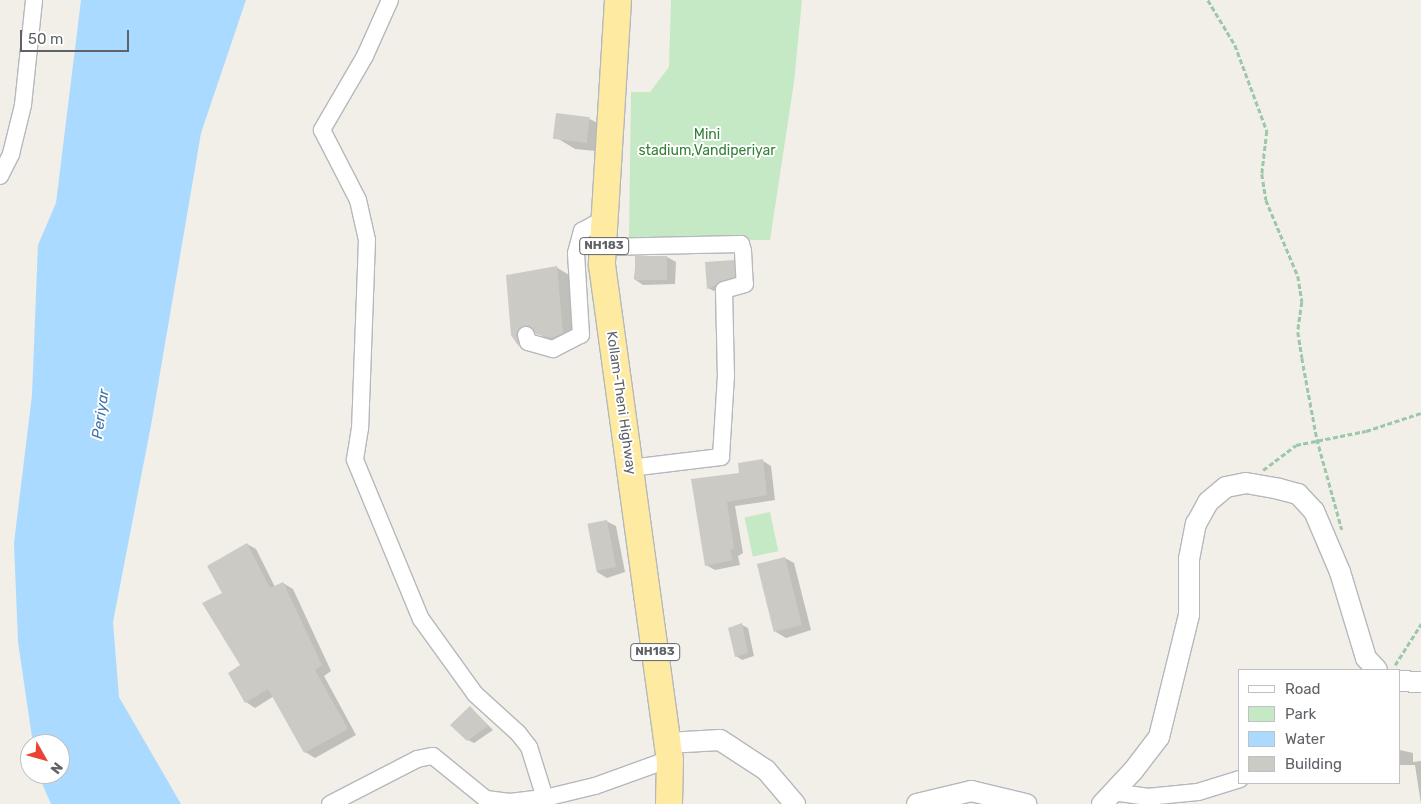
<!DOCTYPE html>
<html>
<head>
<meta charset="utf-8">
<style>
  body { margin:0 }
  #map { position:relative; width:1421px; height:804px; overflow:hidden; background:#f1efe8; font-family:Rubik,sans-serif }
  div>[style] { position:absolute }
  .green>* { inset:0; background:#c5e8c5; transform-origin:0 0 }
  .water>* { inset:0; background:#aadaff }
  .shadow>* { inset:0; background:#0003 }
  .building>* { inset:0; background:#cccac5; transform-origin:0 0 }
  .path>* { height:2.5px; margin-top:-1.25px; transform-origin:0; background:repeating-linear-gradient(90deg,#9cc7a9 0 5px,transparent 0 7.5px) }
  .roads { filter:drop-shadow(1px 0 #b5b8bc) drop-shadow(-1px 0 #b5b8bc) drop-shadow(0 1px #b5b8bc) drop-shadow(0 -1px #b5b8bc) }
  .minor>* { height:16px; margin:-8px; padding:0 8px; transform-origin:8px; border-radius:8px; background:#fff }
  .tertiary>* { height:20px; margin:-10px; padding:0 10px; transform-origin:10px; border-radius:10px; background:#fff }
  .trunk>* { height:26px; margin:-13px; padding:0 13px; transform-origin:13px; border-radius:13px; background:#feeaa1 }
  span { translate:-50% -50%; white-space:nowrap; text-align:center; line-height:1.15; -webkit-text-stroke:4px #fff; paint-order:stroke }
  .shield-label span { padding:1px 4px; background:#fff; border:1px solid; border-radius:4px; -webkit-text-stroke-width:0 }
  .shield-label { font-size:12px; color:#5f6368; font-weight:700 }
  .park-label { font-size:14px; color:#348238 }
  .street-label { font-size:14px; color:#5f6368 }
  .water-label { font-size:15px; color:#4174aa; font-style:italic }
  .legend { position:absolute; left:1238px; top:669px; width:162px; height:115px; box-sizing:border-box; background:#fff; border:1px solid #bfc1c3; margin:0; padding:6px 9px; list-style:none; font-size:15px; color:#5f6368 }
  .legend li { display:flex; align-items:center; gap:10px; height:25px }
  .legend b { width:25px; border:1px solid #bfc1c3 }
  .north { position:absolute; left:20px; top:734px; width:50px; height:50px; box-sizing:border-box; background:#fff; border:1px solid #bfc1c3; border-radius:50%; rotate:128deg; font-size:14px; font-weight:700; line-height:20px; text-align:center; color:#5f6368 }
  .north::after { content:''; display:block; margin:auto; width:18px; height:22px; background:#ea4335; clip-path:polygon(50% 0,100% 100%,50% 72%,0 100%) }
  .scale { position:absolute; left:20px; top:30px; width:109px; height:22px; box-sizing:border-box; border:2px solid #5f6368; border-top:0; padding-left:6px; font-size:15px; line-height:18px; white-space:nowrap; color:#5f6368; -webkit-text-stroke:4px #fff; paint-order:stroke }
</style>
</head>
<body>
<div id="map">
  <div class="green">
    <i style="clip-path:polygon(671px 0,802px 0,794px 82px,770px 240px,629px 239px,631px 92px,650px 92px,669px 67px)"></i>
    <i style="left:770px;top:512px;width:40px;height:26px;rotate:78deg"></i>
  </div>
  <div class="water">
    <i style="clip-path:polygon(81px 0,246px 0,201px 133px,152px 420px,113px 622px,119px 697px,181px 804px,51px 804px,38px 774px,60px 774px,60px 744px,33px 744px,18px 642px,14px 543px,32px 395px,38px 245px,56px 203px)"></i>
  </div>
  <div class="shadow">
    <i style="clip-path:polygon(590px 119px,608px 129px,606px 152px,575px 149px,557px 138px)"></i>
    <i style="clip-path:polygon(667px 257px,676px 262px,675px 284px,643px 285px,634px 279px,636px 258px)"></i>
    <i style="clip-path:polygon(733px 261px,739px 265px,740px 280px,714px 291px,708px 288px)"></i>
    <i style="clip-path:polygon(556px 267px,569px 275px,575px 340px,550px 341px,536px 332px,528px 341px,531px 352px,520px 346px,513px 335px)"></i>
    <i style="clip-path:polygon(763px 461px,771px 466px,775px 500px,735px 506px,743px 553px,738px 556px,740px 565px,715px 570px,706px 565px,692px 480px,740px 474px)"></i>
    <i style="clip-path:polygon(606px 521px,616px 526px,625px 572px,607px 578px,597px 572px)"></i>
    <i style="clip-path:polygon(247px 544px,256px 549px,275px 587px,283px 583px,293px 589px,331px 671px,324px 676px,356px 735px,315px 758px,305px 752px,274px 696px,255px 708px,246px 702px,242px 665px,223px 593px)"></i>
    <i style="clip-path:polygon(785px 558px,794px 563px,811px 630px,786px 638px,776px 632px)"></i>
    <i style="clip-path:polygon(742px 625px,748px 628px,754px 656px,742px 660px,736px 656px)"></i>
    <i style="clip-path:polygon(470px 707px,493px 730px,474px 743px,468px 740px)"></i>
    <i style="clip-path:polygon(1400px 750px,1413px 753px,1413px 762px,1421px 761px,1421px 804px,1415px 765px,1400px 765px)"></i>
  </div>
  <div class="building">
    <i style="left:556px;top:113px;width:34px;height:26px;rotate:7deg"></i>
    <i style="left:635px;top:256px;width:32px;height:24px"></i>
    <i style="clip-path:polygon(734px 260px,735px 277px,707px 289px,705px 262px)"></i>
    <i style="clip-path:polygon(557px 266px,563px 333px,552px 338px,536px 334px,529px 325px,523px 326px,516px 333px,519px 347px,511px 335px,506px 275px)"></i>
    <i style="clip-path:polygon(763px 459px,767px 495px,727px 502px,734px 548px,730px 551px,733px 560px,705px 566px,691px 479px,739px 473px,738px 463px)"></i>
    <i style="left:607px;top:520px;width:48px;height:20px;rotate:79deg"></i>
    <i style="clip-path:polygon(247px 543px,270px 588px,283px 582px,322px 665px,315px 670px,348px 729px,304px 753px,268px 689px,245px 703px,228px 673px,240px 665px,202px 603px,222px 593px,207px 566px)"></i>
    <i style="left:785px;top:557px;width:70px;height:29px;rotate:76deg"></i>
    <i style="clip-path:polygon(742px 623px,748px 653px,735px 657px,728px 628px)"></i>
    <i style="clip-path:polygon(470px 706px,488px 726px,467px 741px,450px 725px)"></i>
  </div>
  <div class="path">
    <i style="left:1208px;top:0;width:52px;rotate:59deg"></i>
    <i style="left:1235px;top:45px;width:92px;rotate:69.6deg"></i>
    <i style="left:1267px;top:131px;width:43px;rotate:96.6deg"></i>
    <i style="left:1262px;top:174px;width:26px;rotate:81deg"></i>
    <i style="left:1266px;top:200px;width:82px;rotate:67.2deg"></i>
    <i style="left:1298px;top:276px;width:26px;rotate:81deg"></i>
    <i style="left:1302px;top:302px;width:30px;rotate:98deg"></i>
    <i style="left:1298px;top:332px;width:26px;rotate:81deg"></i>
    <i style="left:1302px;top:358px;width:82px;rotate:79.5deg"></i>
    <i style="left:1317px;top:439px;width:94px;rotate:74.6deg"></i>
    <i style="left:1263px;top:470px;width:41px;rotate:-37.1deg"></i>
    <i style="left:1296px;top:445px;width:71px;rotate:-11.3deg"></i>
    <i style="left:1366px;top:431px;width:58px;rotate:-18.1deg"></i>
    <i style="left:1395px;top:665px;width:49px;rotate:-57.6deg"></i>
  </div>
  <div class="roads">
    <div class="minor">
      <i style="left:390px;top:0;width:61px;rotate:114.1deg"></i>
      <i style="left:365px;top:56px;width:86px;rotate:120.2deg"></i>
      <i style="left:322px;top:130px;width:79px;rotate:62.8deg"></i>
      <i style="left:358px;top:200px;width:41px;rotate:77.3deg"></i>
      <i style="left:367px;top:240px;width:188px;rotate:92.1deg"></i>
      <i style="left:360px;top:428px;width:32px;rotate:99deg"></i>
      <i style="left:355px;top:460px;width:172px;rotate:67.5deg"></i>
      <i style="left:421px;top:619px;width:92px;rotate:54.2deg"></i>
      <i style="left:475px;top:694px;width:58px;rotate:42.2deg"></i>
      <i style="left:518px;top:733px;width:18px;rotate:52deg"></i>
      <i style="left:529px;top:747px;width:53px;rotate:72.6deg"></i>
      <i style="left:0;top:176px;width:25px;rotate:-63deg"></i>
      <i style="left:11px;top:154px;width:50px;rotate:-76.2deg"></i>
      <i style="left:23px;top:105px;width:106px;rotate:-84deg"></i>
      <i style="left:603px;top:247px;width:138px;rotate:-1.2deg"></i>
      <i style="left:741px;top:244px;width:7px;rotate:74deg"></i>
      <i style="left:743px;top:251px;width:33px;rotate:87deg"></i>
      <i style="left:745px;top:284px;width:22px;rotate:164deg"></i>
      <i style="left:724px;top:290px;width:85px;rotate:88.7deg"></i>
      <i style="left:726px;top:375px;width:82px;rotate:93.5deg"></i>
      <i style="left:721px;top:457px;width:92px;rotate:173.1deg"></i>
      <i style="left:526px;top:335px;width:7px;rotate:74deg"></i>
      <i style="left:528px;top:342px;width:26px;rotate:16deg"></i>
      <i style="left:553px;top:349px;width:31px;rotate:-27deg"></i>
      <i style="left:581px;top:335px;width:82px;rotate:-93.5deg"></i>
      <i style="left:576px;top:253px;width:23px;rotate:-75deg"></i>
      <i style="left:582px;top:231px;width:26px;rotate:-29deg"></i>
      <i style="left:1113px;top:792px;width:34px;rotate:8deg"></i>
      <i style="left:1147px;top:797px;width:51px;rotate:-5.6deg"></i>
      <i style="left:1198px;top:792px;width:44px;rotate:-17.2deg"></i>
      <i style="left:330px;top:804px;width:98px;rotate:-27.3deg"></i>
      <i style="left:417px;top:759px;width:16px;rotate:-11deg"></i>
      <i style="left:433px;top:756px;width:68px;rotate:39.1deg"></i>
      <i style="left:486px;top:799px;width:24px;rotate:7deg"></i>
      <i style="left:510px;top:802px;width:35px;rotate:-7deg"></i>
      <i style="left:545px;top:798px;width:51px;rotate:-13.5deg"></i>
      <i style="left:595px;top:786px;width:80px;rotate:-19.8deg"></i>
    </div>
    <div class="tertiary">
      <i style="left:1400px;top:681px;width:21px;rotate:3deg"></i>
      <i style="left:667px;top:743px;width:53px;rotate:-3.2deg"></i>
      <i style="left:720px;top:740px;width:55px;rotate:33.1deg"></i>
      <i style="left:766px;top:770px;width:45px;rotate:49.5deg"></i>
      <i style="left:917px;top:804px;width:56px;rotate:-13.5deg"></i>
      <i style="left:971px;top:791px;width:57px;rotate:13.3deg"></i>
      <i style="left:1102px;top:804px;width:45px;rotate:-46.8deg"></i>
      <i style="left:1133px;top:771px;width:43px;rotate:-52.6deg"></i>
      <i style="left:1159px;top:737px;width:126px;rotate:-76.2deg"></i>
      <i style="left:1189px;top:615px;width:56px;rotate:-90deg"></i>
      <i style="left:1189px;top:559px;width:36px;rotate:-79deg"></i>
      <i style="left:1196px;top:524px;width:25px;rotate:-61deg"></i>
      <i style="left:1208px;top:502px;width:23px;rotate:-40deg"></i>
      <i style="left:1226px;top:487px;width:20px;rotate:-11deg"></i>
      <i style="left:1246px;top:483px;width:34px;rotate:10deg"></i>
      <i style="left:1279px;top:489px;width:20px;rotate:15deg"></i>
      <i style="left:1298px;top:494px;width:23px;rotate:47deg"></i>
      <i style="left:1314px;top:511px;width:66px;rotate:66.9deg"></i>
      <i style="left:1340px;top:572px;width:90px;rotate:73.2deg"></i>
      <i style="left:1366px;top:658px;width:16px;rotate:47deg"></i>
    </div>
    <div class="trunk">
      <i style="left:618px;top:0;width:265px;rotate:93.5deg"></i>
      <i style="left:602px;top:265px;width:499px;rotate:82.2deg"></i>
      <i style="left:670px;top:759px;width:45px;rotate:91.3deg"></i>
    </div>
  </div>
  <div class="shield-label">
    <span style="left:604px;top:246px">NH183</span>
    <span style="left:655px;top:652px">NH183</span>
  </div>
  <div class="park-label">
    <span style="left:707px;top:143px">Mini<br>stadium,Vandiperiyar</span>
  </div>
  <div class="street-label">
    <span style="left:621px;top:403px;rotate:82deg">Kollam-Theni Highway</span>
  </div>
  <div class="water-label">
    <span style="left:101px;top:414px;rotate:-82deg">Periyar</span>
  </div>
  <ul class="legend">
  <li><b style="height:6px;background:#fff"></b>Road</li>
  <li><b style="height:14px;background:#c5e8c5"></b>Park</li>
  <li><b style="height:14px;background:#aadaff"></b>Water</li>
  <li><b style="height:14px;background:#cccac5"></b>Building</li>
  </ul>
  <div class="north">N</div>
  <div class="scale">50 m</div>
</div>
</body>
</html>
